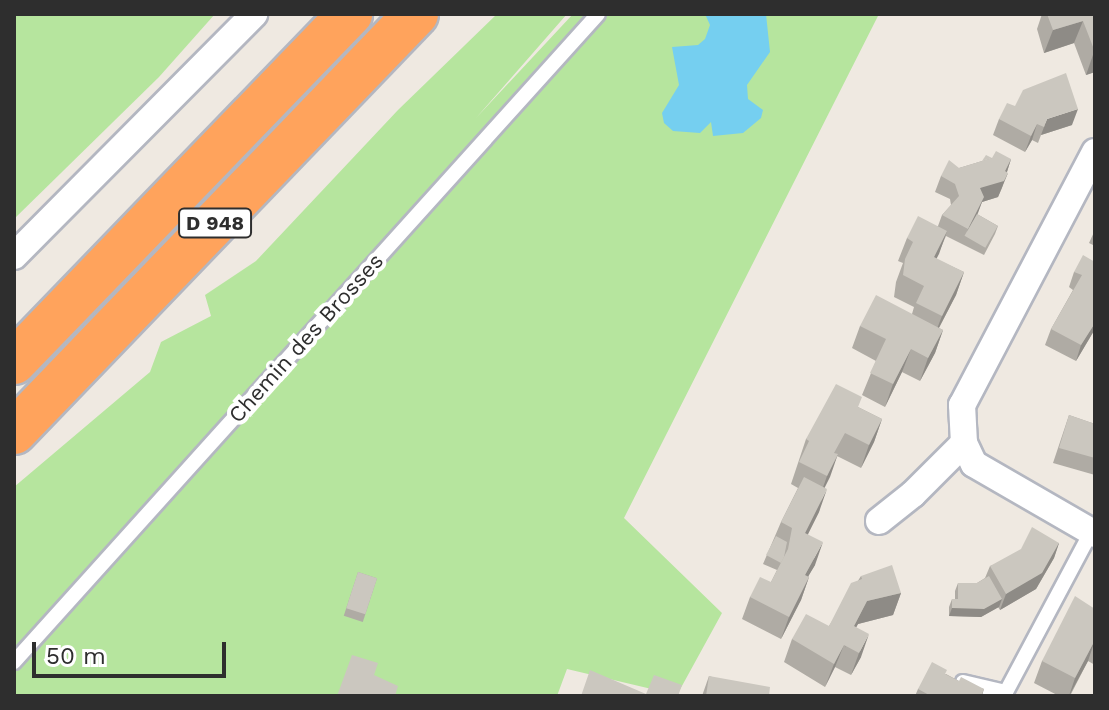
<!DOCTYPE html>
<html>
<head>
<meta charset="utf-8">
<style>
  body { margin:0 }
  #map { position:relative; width:1109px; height:710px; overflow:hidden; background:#efe9e1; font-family:"Work Sans",sans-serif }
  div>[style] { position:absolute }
  .green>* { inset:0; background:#b6e59e }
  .water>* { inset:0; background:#75cff0 }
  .roads { filter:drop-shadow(2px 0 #b4b7c1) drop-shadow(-2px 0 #b4b7c1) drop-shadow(0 2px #b4b7c1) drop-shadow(0 -2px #b4b7c1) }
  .lane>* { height:14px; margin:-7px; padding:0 7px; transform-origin:7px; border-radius:7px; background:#fff }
  .street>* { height:26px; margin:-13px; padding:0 13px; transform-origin:13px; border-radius:13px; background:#fff }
  .highway>* { height:44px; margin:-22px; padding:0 22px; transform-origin:22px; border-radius:22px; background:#ffa35c }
  .wall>* { inset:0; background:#afaba4; transform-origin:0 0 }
  .shaded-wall>* { inset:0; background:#8e8b86 }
  .building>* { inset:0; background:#cbc7bf; transform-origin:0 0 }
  span { translate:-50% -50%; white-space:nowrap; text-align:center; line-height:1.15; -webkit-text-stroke:8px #fff; paint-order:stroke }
  .shield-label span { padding:2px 6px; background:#fff; border:2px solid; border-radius:6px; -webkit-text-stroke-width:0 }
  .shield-label { font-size:20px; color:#2e2e2e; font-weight:700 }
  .street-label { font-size:22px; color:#2e2e2e }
  .frame { position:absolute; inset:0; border:16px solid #2e2e2e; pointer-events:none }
  .scale { position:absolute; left:32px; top:642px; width:194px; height:36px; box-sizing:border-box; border:4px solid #2e2e2e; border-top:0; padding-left:10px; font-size:24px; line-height:28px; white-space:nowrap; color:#2e2e2e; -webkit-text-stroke:6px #fff; paint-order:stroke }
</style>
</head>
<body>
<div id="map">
  <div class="green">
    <i style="clip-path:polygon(14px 14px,215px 14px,159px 77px,14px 219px)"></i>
    <i style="clip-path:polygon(497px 14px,567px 14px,476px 118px,573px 14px,879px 14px,624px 518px,722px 613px,677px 695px,567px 669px,557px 696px,14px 696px,14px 487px,150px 372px,161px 342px,211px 316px,205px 295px,256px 261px,398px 110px)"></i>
  </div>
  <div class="water">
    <i style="clip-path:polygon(705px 14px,766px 14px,770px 52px,747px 85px,748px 99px,763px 110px,761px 118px,743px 133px,713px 136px,711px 122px,700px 133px,673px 131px,664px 123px,662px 113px,679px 85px,672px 47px,698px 45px,705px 39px,710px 25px)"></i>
  </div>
  <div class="roads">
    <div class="lane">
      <i style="left:14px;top:662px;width:872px;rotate:-47.97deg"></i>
      <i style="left:963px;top:682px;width:44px;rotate:13.1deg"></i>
      <i style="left:1006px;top:692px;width:181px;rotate:-62deg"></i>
    </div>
    <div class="street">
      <i style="left:1095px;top:152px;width:286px;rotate:117.7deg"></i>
      <i style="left:962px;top:405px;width:38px;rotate:87deg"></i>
      <i style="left:964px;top:443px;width:23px;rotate:65deg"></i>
      <i style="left:974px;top:464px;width:140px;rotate:30deg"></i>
      <i style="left:14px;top:256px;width:341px;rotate:-45.2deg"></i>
      <i style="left:879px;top:521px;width:43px;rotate:-38.5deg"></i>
      <i style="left:913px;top:494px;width:72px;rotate:-45deg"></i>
    </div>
    <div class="highway">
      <i style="left:14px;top:362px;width:484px;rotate:-46deg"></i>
      <i style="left:14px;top:432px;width:580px;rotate:-46.12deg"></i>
    </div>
  </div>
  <div class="wall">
    <i style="clip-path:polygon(1042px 14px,1095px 14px,1095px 72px,1086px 75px,1074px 43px,1044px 53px,1037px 29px)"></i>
    <i style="clip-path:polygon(999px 119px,1072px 125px,1041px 135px,1038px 143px,1032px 140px,1025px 152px,993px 135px)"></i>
    <i style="clip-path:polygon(992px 158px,1011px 159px,1002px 188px,998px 197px,982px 202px,977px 214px,998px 226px,995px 234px,984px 255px,946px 236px,936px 259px,964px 272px,956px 295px,939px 328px,943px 330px,935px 353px,920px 381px,902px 372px,885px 407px,862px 395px,876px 361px,852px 348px,860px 326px,912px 314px,914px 307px,894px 297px,896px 282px,903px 263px,898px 261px,907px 238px,938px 226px,942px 215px,951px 205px,950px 199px,935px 192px,941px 176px,959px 168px)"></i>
    <i style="clip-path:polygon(1095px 230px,1095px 246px,1089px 243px)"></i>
    <i style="clip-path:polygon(1095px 262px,1095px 329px,1076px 361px,1045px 345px,1051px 329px,1073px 290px,1069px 287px,1074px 272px)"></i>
    <i style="clip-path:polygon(858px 407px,882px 419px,874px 442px,861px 468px,837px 456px,824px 487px,819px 512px,808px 534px,815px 565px,808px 576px,809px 577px,801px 600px,781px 639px,742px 619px,750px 597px,771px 582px,777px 570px,763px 564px,781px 522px,798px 488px,791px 484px,806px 439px)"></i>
    <i style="clip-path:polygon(1069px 415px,1095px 424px,1095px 475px,1053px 463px)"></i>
    <i style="clip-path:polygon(1059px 543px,1054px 558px,1036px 589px,1000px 610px,998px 607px,981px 617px,949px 616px,949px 607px,952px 599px,955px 599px,955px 591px,958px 583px,977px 583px,985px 578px,990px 566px)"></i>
    <i style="left:358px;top:572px;width:20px;height:46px;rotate:18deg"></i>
    <i style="clip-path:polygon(861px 576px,901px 593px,893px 615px,858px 624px,856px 627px,861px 657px,851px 675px,835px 667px,825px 687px,784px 662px,792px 639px,829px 626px)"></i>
    <i style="clip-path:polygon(1095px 609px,1095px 665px,1088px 661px,1070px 696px,1059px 696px,1034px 683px,1042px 661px)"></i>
    <i style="clip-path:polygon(946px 674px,959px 681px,984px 689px,982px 696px,915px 696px,918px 689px)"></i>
    <i style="clip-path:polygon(709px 676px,769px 696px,702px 696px)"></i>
  </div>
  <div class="shaded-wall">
    <i style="clip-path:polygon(1083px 21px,1074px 43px,1044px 53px,1053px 30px)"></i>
    <i style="clip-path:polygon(1094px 52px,1095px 72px,1086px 75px)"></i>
    <i style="clip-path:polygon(1078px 109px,1072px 125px,1041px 135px,1038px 143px,1047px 119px)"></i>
    <i style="clip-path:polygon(1037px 124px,1032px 140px,1025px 152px,1031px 136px)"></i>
    <i style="clip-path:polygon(1011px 159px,1006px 175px,1008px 173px,998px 197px,982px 202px,978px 213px,966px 236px,980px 188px,1005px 171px)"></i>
    <i style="clip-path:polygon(947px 231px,939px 254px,925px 280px,934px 257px)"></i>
    <i style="clip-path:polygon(964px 272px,956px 295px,933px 339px,942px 316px)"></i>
    <i style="clip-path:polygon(1095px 323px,1095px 329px,1076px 361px,1081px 345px)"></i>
    <i style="clip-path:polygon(943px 330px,935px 353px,920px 381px,928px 358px)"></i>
    <i style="clip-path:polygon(911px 349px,902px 372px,885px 407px,893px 384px)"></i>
    <i style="clip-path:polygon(882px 419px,874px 442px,861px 468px,869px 445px)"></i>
    <i style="clip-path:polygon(838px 454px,830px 477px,819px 499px,827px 476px)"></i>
    <i style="clip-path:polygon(827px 489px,819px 512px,797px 556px,805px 533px)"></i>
    <i style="clip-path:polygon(823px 542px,815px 565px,796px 597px,805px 575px)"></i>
    <i style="clip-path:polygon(1059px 543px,1054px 558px,1036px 589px,1000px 610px,1006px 594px)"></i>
    <i style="clip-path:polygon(809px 577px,801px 600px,781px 639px,789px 617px)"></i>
    <i style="clip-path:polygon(901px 593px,893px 615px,858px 624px,845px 648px,854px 626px,867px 601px)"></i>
    <i style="clip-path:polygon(1002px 599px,999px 607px,981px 617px,949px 616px,952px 608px)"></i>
    <i style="clip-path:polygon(869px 634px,861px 657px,851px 675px,859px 653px)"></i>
    <i style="clip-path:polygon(1095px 640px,1088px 661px,1069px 696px,1075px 678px)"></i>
    <i style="clip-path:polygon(844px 645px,835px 667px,825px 687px,834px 664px)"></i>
  </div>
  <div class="building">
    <i style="clip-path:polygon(1047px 14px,1095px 14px,1095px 52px,1083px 21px,1053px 30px)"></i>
    <i style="clip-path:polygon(1066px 73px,1078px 109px,1047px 119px,1044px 127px,1037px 124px,1031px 136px,999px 119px,1007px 103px,1015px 106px,1023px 90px)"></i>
    <i style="clip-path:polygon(996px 151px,1011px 159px,1005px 171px,1008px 173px,1004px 181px,980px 188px,984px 197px,968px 229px,942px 215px,959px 196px,955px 184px,941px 176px,949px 160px,959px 168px,992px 158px)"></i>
    <i style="clip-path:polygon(986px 155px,992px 158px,982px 161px)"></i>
    <i style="left:977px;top:214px;width:24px;height:25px;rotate:30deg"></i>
    <i style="clip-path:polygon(918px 216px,947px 231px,934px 257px,964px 272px,942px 316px,916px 303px,924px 286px,903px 275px,905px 259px,913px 242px,907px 238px)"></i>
    <i style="clip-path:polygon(1083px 255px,1095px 262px,1095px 323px,1081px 345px,1051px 329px,1082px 275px,1074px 272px)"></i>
    <i style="clip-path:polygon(876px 295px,943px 330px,928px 358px,911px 349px,893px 384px,870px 373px,886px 339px,860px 326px)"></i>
    <i style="clip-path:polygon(836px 384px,862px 397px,858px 407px,882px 419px,869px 445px,845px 433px,834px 453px,838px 454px,827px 476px,799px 462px,809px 441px,806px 439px)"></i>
    <i style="clip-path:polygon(1069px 415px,1095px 424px,1095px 458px,1059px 448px)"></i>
    <i style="clip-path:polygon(804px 477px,827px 489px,805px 533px,823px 542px,805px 575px,809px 577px,789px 617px,750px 597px,760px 577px,771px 582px,788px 549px,792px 528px,781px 522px)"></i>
    <i style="clip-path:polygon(1032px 527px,1059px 543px,1042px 573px,1006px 594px,990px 566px,1021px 549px)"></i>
    <i style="clip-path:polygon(776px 536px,787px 542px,784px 557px,781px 563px,766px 555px)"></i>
    <i style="clip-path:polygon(892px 565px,901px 593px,867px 601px,854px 626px,869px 634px,859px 653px,844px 645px,834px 664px,792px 639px,806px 614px,829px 626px,851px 583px,862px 579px,861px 576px)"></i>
    <i style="left:358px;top:572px;width:20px;height:38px;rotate:18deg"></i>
    <i style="clip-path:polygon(989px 576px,1002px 599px,984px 609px,952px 608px,952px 599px,958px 599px,958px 583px,977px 583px)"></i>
    <i style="clip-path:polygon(1075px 596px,1095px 609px,1095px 640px,1075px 678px,1042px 661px)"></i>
    <i style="clip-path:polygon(352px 655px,378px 663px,374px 675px,398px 686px,395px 696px,337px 696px)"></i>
    <i style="clip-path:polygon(932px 662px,947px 670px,945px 674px,959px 681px,961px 677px,984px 689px,981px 696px,931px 696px,918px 689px)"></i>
    <i style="clip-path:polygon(590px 670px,646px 694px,654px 675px,682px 685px,678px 696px,581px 696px)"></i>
    <i style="clip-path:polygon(709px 676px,770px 687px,769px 696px,706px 696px)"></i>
  </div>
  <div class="shield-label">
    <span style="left:215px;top:223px">D 948</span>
  </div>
  <div class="street-label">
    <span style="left:306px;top:338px;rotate:-48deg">Chemin des Brosses</span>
  </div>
  <div class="frame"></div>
  <div class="scale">50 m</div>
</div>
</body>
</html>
